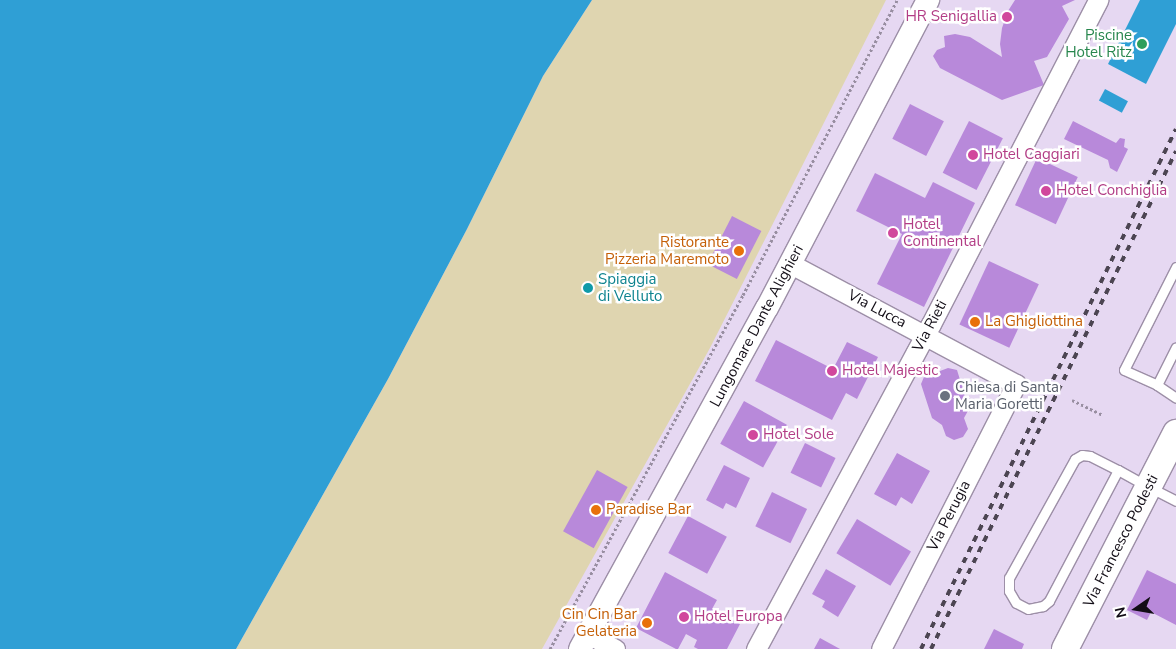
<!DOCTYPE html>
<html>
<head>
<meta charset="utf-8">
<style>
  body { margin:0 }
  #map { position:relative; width:1176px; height:649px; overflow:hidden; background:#e6d8f2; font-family:"Nunito Sans",sans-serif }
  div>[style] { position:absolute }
  .sand>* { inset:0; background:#dfd5b0 }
  .water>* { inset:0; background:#2f9fd5; transform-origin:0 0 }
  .building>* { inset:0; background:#b889da; transform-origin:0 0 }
  .path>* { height:3px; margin-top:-1.5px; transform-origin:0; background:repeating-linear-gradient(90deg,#988ea1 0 2.5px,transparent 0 5px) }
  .roads { filter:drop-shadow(1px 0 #9d8fa7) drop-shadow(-1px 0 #9d8fa7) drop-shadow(0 1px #9d8fa7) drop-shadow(0 -1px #9d8fa7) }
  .service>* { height:9px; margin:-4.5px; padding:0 4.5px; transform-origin:4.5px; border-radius:4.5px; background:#fff }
  .minor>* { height:19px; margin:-9.5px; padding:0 9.5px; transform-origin:9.5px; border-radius:9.5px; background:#fff }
  .tertiary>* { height:22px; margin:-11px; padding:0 11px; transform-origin:11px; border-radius:11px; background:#fff }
  .secondary>* { height:26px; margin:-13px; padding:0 13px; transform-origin:13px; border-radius:13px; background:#fff }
  .rail>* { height:4px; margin-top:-2px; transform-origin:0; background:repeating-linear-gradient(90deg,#4c4552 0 6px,transparent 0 12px) }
  .dots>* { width:14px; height:14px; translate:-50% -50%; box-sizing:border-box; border:2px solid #fff; border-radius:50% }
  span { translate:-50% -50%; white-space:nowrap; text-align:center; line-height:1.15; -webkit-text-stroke:5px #fff; paint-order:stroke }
  .hotel-label { font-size:15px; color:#b23c85 }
  .right { translate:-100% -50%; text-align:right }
  .left { translate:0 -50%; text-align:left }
  .leisure-label { font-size:15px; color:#27864d }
  .food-label { font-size:15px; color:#c56008 }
  .culture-label { font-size:15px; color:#0d838f }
  .street-label { font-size:15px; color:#120d16 }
  .worship-label { font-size:15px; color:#5b616d }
  .north { position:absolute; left:1111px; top:584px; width:50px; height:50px; -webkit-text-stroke:4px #fff; paint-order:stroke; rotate:257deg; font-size:14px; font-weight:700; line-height:20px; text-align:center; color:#120d16 }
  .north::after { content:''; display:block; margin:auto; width:18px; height:22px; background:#120d16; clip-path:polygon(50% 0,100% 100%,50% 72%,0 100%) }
</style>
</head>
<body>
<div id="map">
  <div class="sand">
    <i style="clip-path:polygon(592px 0,886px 0,710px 348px,542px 649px,236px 649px,388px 379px,467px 229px,543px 76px)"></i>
  </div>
  <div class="water">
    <i style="clip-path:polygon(0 0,592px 0,543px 76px,467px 229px,388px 379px,236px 649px,0 649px)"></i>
    <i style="clip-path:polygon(1140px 0,1176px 0,1176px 24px,1146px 84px,1108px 64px)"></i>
    <i style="left:1105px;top:89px;width:26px;height:13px;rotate:28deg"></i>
  </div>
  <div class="building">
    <i style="clip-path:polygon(1015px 0,1075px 0,1062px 6px,1069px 19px,1047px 57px,1034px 61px,1044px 85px,1002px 100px,940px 68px,933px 56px,937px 50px,945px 47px,944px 36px,955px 34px,970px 37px,1002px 57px,1000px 44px,1002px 28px,1008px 11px)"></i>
    <i style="left:910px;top:104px;width:38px;height:39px;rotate:27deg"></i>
    <i style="left:969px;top:121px;width:38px;height:58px;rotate:27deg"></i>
    <i style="clip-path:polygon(1073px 121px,1116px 143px,1120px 138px,1125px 139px,1124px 147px,1128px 149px,1117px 172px,1110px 168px,1108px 160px,1064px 139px)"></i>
    <i style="left:1037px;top:158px;width:45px;height:52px;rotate:25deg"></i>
    <i style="clip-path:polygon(875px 173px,925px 198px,933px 182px,975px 203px,924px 307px,877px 284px,902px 234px,856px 211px)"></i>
    <i style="left:732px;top:216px;width:33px;height:54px;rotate:27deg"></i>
    <i style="left:989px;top:261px;width:55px;height:70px;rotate:25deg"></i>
    <i style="clip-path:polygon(776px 340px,833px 369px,847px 342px,878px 357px,857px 399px,846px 393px,832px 420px,755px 381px)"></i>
    <i style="clip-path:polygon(948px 368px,957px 370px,969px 409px,964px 418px,968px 429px,963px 437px,954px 440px,946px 436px,942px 425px,932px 418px,921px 384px,924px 377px)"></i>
    <i style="left:744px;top:401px;width:49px;height:49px;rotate:29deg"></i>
    <i style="left:805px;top:443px;width:34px;height:33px;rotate:26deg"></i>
    <i style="clip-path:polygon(897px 453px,930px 471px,912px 504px,901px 497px,896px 506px,874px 494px)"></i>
    <i style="clip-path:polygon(724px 465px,750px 478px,736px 508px,726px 503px,723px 509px,706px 500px)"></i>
    <i style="left:597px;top:470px;width:35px;height:70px;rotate:29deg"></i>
    <i style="left:772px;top:492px;width:39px;height:38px;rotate:26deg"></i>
    <i style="left:688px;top:516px;width:44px;height:42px;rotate:28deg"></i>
    <i style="left:857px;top:519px;width:63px;height:40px;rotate:31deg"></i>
    <i style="clip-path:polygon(826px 569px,856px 586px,838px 617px,822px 607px,825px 601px,812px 594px)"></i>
    <i style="clip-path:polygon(1147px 570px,1176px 584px,1176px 625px,1151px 612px,1147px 620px,1127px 610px)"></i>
    <i style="clip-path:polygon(665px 572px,717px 600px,712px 609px,740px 624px,727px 649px,698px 649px,694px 647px,697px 640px,686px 634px,678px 649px,676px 649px,636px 628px)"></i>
    <i style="clip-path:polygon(994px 629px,1024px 644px,1022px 649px,984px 649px)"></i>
    <i style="clip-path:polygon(820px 638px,840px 649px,814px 649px)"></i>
  </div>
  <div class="path">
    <i style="left:1072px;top:400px;width:34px;rotate:26deg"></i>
    <i style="left:550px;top:649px;width:403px;rotate:-61.4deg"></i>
    <i style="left:743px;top:295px;width:333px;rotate:-62.4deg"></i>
  </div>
  <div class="roads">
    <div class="service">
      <i style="left:1176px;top:267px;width:115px;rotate:116.8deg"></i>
      <i style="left:1124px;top:370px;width:36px;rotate:24deg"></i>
      <i style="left:1157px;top:385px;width:23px;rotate:34deg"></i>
      <i style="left:1157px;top:385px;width:42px;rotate:-63.4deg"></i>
      <i style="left:1118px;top:470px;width:148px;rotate:117.8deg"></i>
      <i style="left:1049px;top:601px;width:8px;rotate:140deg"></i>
      <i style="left:1043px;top:606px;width:15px;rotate:169deg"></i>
      <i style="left:1028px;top:609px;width:13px;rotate:-153deg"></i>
      <i style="left:1016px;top:603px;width:14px;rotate:-120deg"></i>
      <i style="left:1009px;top:591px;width:13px;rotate:-90deg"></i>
      <i style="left:1009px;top:578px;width:136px;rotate:-61deg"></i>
      <i style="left:1075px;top:459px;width:8px;rotate:-30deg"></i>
      <i style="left:1082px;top:455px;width:8px;rotate:7deg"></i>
      <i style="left:1090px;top:456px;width:31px;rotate:27deg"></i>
      <i style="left:1118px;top:470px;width:35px;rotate:29deg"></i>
      <i style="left:1149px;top:487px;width:30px;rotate:27deg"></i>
    </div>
    <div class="minor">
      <i style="left:791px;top:264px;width:255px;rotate:28.1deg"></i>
      <i style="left:1016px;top:384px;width:297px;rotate:117deg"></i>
      <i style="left:588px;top:634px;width:31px;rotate:29deg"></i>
      <i style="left:756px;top:649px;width:369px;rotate:-61.7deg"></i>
      <i style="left:931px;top:324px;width:365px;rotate:-62.7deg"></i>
    </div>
    <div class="tertiary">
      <i style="left:580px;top:649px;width:389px;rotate:-61.3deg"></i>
      <i style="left:767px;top:308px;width:348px;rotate:-62.4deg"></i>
    </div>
    <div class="secondary">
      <i style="left:1065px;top:649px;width:243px;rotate:-62.8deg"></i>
    </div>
  </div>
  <div class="rail">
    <i style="left:921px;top:649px;width:579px;rotate:-63.88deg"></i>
    <i style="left:931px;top:649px;width:555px;rotate:-63.8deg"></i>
  </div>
  <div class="dots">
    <i style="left:1007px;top:17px;background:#d1479c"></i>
    <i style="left:1142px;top:44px;background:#2e9e5b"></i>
    <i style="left:973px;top:155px;background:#d1479c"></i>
    <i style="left:1046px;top:191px;background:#d1479c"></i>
    <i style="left:893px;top:233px;background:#d1479c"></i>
    <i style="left:739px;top:251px;background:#e8710a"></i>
    <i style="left:588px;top:288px;background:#0f9aa8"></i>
    <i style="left:975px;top:322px;background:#e8710a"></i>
    <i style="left:832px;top:371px;background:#d1479c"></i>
    <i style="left:945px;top:396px;background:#6b7280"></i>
    <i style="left:753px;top:435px;background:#d1479c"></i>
    <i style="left:596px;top:510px;background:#e8710a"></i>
    <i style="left:684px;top:617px;background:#d1479c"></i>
    <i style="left:647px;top:623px;background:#e8710a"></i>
  </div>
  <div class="hotel-label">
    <span class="right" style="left:997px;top:17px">HR Senigallia</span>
    <span class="left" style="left:983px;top:155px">Hotel Caggiari</span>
    <span class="left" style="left:1056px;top:191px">Hotel Conchiglia</span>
    <span class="left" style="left:903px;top:233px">Hotel<br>Continental</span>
    <span class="left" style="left:842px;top:371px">Hotel Majestic</span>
    <span class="left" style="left:763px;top:435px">Hotel Sole</span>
    <span class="left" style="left:694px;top:617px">Hotel Europa</span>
  </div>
  <div class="leisure-label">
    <span class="right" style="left:1132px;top:44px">Piscine<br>Hotel Ritz</span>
  </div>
  <div class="food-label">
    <span class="right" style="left:729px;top:251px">Ristorante<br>Pizzeria Maremoto</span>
    <span class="left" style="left:985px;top:322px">La Ghigliottina</span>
    <span class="left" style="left:606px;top:510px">Paradise Bar</span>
    <span class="right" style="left:637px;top:623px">Cin Cin Bar<br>Gelateria</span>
  </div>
  <div class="culture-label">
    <span class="left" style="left:598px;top:288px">Spiaggia<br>di Velluto</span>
  </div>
  <div class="street-label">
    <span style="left:877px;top:309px;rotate:28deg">Via Lucca</span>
    <span style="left:757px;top:326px;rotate:-62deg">Lungomare Dante Alighieri</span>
    <span style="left:930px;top:326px;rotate:-62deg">Via Rieti</span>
    <span style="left:949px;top:516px;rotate:-63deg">Via Perugia</span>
    <span style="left:1121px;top:541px;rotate:-63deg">Via Francesco Podesti</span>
  </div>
  <div class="worship-label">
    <span class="left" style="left:955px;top:396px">Chiesa di Santa<br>Maria Goretti</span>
  </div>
  <div class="north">N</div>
</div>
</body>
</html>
